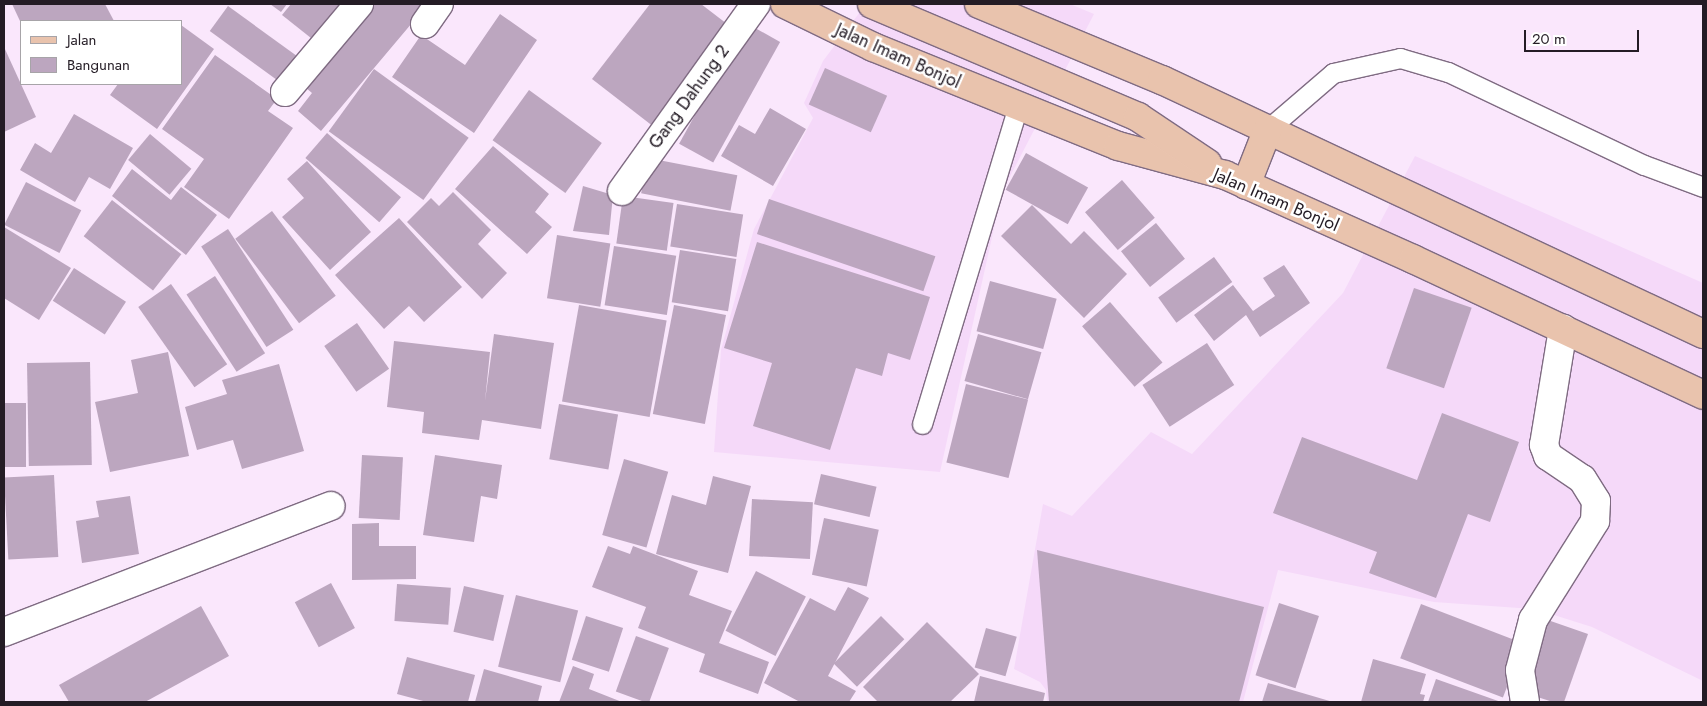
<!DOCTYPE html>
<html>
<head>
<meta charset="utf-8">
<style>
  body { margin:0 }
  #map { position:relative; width:1707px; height:706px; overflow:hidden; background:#fae7fc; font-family:Jost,sans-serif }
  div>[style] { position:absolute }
  .built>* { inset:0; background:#f5d9f9 }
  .building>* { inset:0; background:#bca6bf; transform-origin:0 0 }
  .roads { filter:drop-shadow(1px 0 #7f6b82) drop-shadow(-1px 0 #7f6b82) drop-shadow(0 1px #7f6b82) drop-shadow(0 -1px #7f6b82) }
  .lane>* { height:19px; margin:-9.5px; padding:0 9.5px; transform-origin:9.5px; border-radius:9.5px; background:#fff }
  .street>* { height:28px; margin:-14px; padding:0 14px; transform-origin:14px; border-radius:14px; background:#fff }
  .primary>* { height:28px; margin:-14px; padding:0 14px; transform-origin:14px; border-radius:14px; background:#e9c3ad }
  span { translate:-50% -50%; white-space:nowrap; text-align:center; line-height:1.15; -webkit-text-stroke:5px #fff; paint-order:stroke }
  .street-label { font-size:18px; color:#241c25 }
  .frame { position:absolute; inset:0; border:5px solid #241c25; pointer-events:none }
  .legend { position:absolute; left:20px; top:20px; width:162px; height:65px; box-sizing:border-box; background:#fff; border:1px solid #a7a4a8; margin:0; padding:6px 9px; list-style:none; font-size:15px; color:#241c25 }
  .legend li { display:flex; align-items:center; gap:10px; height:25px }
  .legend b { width:25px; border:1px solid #a7a4a8 }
  .scale { position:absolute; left:1524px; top:30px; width:115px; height:22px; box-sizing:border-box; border:2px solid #241c25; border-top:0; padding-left:6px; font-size:15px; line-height:18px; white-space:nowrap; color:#241c25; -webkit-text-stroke:4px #fff; paint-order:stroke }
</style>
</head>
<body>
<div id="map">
  <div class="built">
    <i style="clip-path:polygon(866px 4px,1070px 4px,1094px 14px,1002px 192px,940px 472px,714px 452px,721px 350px,754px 229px,813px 118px,804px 103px,823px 61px)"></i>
    <i style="clip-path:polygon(1415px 156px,1703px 283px,1703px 681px,1592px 627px,1535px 609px,1434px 602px,1278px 570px,1243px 702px,1047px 702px,1046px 690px,1040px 682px,1014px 669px,1043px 504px,1072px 516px,1151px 432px,1192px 454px,1343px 293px)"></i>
  </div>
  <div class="building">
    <i style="clip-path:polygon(12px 4px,105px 4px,114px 21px,20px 21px)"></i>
    <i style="clip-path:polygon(270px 4px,287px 4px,281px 12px)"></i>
    <i style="clip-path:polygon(291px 4px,346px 4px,316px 42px,282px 15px)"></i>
    <i style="clip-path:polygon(366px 4px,428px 4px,321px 131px,298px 111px,312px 93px,299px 82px)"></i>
    <i style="clip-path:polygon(650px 4px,701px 4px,731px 27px,654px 127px,592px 79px)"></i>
    <i style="left:228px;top:6px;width:92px;height:31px;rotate:36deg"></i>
    <i style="clip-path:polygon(500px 14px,537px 40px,474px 133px,392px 77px,421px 35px,465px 65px)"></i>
    <i style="left:746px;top:23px;width:39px;height:138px;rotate:29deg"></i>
    <i style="clip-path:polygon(181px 25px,214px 49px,157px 129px,110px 95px,118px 84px,181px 84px)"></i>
    <i style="clip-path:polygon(4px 47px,36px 117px,4px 132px)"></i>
    <i style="clip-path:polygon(215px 55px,277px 99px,268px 111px,293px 128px,229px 219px,184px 187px,204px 159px,162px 129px)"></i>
    <i style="left:825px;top:68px;width:68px;height:40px;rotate:24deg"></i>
    <i style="left:374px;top:69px;width:117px;height:77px;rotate:36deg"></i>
    <i style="left:529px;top:90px;width:90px;height:62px;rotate:36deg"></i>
    <i style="clip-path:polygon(770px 108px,806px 129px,773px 186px,721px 156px,739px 125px,755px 134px)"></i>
    <i style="clip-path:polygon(74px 114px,133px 148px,110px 189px,89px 177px,75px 202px,20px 170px,35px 143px,51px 153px)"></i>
    <i style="left:327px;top:133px;width:98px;height:33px;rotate:41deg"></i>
    <i style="left:150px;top:134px;width:54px;height:34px;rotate:40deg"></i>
    <i style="clip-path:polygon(493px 146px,549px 194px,535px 212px,552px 227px,527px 254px,455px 189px)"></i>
    <i style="left:1026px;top:153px;width:71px;height:42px;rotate:29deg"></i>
    <i style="left:648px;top:158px;width:91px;height:36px;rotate:11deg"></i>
    <i style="clip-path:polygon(307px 161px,371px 232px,330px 270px,282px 217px,304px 198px,287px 179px)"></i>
    <i style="clip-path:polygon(132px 169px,171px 200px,181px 187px,217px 215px,186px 255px,112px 196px)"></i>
    <i style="left:1122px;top:180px;width:50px;height:49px;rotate:49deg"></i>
    <i style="left:26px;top:182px;width:62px;height:48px;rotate:27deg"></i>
    <i style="clip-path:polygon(583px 186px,613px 195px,609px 235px,573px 231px)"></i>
    <i style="clip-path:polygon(453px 192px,491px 230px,478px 244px,507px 273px,482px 299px,407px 222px,431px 198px,439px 206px)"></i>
    <i style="left:623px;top:196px;width:51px;height:48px;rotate:8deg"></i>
    <i style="left:769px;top:199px;width:176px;height:37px;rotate:19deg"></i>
    <i style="left:112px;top:200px;width:88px;height:46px;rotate:38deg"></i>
    <i style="left:677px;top:204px;width:67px;height:43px;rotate:9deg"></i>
    <i style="clip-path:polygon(1032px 205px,1071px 244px,1084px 231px,1127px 274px,1084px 318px,1001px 236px)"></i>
    <i style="left:272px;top:211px;width:106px;height:46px;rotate:53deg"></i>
    <i style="clip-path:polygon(399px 218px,462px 287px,424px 322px,409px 306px,384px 329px,335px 275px)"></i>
    <i style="left:1156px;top:223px;width:46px;height:45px;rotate:51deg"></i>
    <i style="clip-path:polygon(4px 227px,71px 268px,39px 320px,4px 298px)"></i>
    <i style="left:228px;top:229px;width:120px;height:32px;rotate:57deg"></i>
    <i style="left:557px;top:235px;width:54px;height:64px;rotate:9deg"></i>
    <i style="clip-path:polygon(757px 242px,930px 297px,910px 360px,888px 353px,882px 376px,856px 368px,830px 450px,753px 426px,772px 363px,724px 348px)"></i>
    <i style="left:614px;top:246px;width:63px;height:60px;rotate:9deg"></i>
    <i style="left:680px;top:250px;width:57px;height:53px;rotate:9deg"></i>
    <i style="left:1214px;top:257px;width:31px;height:69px;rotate:54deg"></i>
    <i style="clip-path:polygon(1284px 265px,1310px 303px,1260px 337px,1246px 315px,1214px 341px,1194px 315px,1233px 285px,1253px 311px,1275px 296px,1263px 278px)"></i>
    <i style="left:74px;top:268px;width:62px;height:39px;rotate:33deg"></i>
    <i style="left:215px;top:276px;width:92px;height:34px;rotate:57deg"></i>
    <i style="left:990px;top:281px;width:69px;height:52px;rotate:15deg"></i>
    <i style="left:171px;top:284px;width:98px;height:40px;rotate:55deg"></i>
    <i style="left:1414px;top:288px;width:61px;height:85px;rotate:19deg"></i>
    <i style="left:1110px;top:302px;width:80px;height:37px;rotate:49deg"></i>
    <i style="left:579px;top:305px;width:89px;height:98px;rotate:10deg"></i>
    <i style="left:674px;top:305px;width:53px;height:111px;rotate:11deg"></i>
    <i style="left:357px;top:323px;width:56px;height:40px;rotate:55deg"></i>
    <i style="clip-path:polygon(494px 334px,554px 343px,541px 429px,482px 420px,479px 440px,422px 433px,424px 412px,387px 407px,394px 341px,490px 352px,485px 401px)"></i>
    <i style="left:978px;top:334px;width:66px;height:49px;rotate:16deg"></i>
    <i style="left:1207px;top:343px;width:50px;height:77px;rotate:57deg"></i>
    <i style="clip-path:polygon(168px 352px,189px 456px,110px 472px,95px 402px,138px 393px,131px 360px)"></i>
    <i style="left:90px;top:362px;width:103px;height:63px;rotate:89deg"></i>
    <i style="clip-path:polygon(279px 364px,304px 451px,242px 469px,233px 440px,197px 450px,185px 407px,227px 394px,222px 380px)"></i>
    <i style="left:966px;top:384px;width:64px;height:81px;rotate:14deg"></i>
    <i style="left:4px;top:403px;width:22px;height:64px"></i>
    <i style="left:559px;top:404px;width:60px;height:56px;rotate:10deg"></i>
    <i style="clip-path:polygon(1442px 413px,1519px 442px,1490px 522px,1468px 514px,1436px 598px,1369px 573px,1377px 552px,1273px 513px,1302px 437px,1417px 480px)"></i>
    <i style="left:362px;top:455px;width:41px;height:63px;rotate:3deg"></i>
    <i style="clip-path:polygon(435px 455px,502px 465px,497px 499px,481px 496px,474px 542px,423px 535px)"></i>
    <i style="left:624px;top:459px;width:46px;height:79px;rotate:16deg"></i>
    <i style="left:821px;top:474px;width:57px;height:31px;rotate:13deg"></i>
    <i style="left:54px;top:475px;width:82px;height:50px;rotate:87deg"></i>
    <i style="clip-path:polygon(713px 476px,751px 486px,728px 573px,656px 554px,672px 495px,706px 505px)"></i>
    <i style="clip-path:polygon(130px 496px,139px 554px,82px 563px,76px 521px,99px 517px,96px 501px)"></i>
    <i style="left:752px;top:499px;width:61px;height:57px;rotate:3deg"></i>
    <i style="left:824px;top:518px;width:56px;height:58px;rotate:12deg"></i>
    <i style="clip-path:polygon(379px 523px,379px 546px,416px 546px,416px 579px,352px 580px,352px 524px)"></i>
    <i style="clip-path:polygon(608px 546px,630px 554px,633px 546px,698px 571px,689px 595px,732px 611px,719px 643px,769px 662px,758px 694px,699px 672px,705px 654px,638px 628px,646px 607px,592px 587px)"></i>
    <i style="clip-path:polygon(1037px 550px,1264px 607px,1239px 702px,1049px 702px)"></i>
    <i style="left:756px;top:571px;width:56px;height:67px;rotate:27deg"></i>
    <i style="left:331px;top:583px;width:51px;height:41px;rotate:62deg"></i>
    <i style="left:397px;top:584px;width:54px;height:37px;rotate:4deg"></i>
    <i style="left:464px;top:586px;width:41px;height:47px;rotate:13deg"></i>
    <i style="clip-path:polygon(848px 587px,869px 598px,828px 676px,856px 691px,849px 702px,800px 702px,764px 683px,810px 598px,835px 611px)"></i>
    <i style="left:516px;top:595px;width:64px;height:74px;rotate:14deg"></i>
    <i style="left:1279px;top:603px;width:42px;height:76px;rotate:18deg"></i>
    <i style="left:1421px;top:604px;width:110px;height:58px;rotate:21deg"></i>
    <i style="clip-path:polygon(201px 606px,229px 656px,145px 702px,69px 702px,59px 685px)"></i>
    <i style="left:586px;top:616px;width:39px;height:46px;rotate:18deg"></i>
    <i style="left:881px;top:616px;width:33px;height:67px;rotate:45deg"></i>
    <i style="clip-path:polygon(1542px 618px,1588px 634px,1564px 702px,1553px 702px,1528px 694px,1522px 671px)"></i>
    <i style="clip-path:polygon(927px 622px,979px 674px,950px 702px,878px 702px,863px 687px)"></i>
    <i style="left:986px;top:628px;width:32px;height:41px;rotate:16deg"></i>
    <i style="left:636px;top:636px;width:35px;height:59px;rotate:20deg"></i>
    <i style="clip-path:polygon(407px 657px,475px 675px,468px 702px,427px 702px,397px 694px)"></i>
    <i style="clip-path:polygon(1373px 659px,1426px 674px,1420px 694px,1425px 695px,1423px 702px,1361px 702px)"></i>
    <i style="clip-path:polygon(573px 666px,594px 674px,589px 689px,622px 702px,559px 702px)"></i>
    <i style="clip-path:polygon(484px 669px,542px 686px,538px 702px,475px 702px)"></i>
    <i style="clip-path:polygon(980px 676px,1045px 693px,1043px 702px,974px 702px)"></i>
    <i style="clip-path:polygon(1436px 679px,1501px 702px,1428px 702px)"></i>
    <i style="clip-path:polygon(1268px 683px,1333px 702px,1262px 702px)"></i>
  </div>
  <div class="roads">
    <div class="lane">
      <i style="left:1268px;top:129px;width:86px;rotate:-40.7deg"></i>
      <i style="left:1333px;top:73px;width:69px;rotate:-12.6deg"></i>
      <i style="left:1400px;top:58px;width:50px;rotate:16.3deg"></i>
      <i style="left:1448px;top:72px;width:217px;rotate:25.4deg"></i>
      <i style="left:1644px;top:165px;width:63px;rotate:20.4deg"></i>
      <i style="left:922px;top:424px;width:331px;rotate:-73.2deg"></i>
    </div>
    <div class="street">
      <i style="left:425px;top:24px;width:24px;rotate:-55deg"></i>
      <i style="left:285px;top:92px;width:115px;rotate:-49.9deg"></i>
      <i style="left:622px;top:191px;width:230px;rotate:-54.4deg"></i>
      <i style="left:4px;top:632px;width:350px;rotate:-21.1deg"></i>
      <i style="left:1525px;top:702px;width:32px;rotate:-99deg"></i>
      <i style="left:1520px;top:670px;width:52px;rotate:-75.4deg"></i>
      <i style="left:1533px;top:620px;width:117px;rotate:-57.9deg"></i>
      <i style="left:1595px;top:521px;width:20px;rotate:-87deg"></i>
      <i style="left:1596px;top:501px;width:26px;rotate:-122deg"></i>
      <i style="left:1582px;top:479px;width:41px;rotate:-145.9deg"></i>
      <i style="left:1548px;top:456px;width:12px;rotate:-110deg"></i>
      <i style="left:1544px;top:445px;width:118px;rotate:-80.7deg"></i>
    </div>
    <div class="primary">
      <i style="left:785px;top:4px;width:98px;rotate:26deg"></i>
      <i style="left:873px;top:47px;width:264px;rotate:22deg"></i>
      <i style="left:1118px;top:146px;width:111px;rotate:15.2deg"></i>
      <i style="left:1225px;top:175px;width:206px;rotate:24.1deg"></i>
      <i style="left:1413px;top:259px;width:320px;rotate:25.1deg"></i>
      <i style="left:872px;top:4px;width:289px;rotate:23deg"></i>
      <i style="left:1138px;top:117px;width:83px;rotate:33.7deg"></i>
      <i style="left:979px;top:4px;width:198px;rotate:22.6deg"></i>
      <i style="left:1162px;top:80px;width:598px;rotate:25.15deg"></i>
      <i style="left:1246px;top:185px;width:60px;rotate:-68.6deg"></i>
    </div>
  </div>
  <div class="street-label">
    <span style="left:898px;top:56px;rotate:24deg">Jalan Imam Bonjol</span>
    <span style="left:689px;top:97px;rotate:-54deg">Gang Dahung 2</span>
    <span style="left:1276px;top:200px;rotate:23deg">Jalan Imam Bonjol</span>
  </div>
  <div class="frame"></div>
  <ul class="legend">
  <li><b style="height:6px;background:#e9c3ad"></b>Jalan</li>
  <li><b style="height:14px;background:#bca6bf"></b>Bangunan</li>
  </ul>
  <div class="scale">20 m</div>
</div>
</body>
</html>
